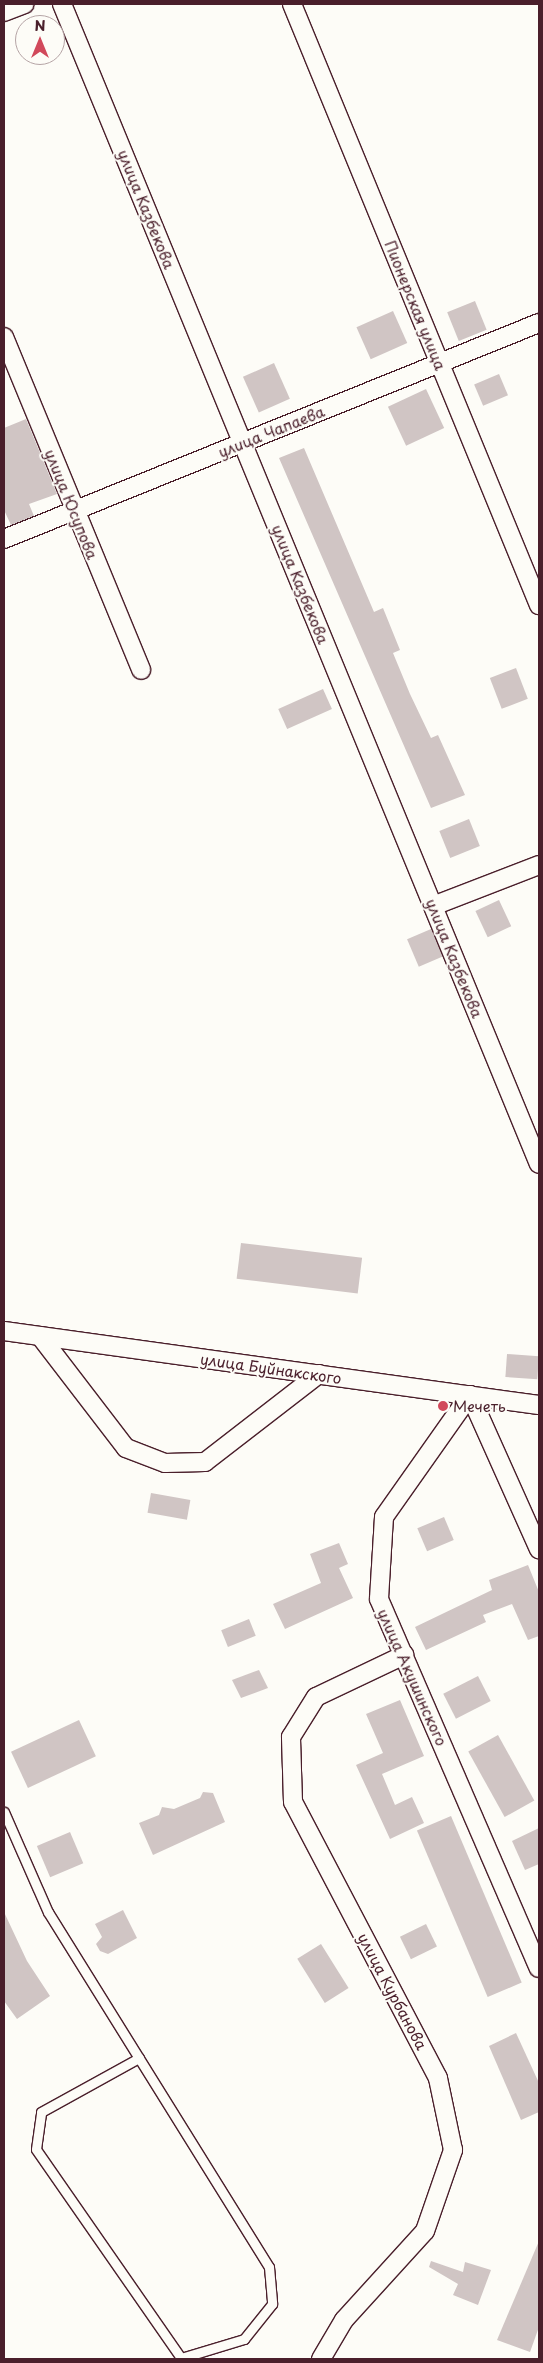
<!DOCTYPE html>
<html>
<head>
<meta charset="utf-8">
<style>
  body { margin:0 }
  #map { position:relative; width:543px; height:2363px; overflow:hidden; background:#fdfcf7; font-family:"Playpen Sans",sans-serif }
  div>[style] { position:absolute }
  .building>* { inset:0; background:#d0c5c4; transform-origin:0 0 }
  .roads { filter:drop-shadow(1px 0 #4a1f2b) drop-shadow(-1px 0 #4a1f2b) drop-shadow(0 1px #4a1f2b) drop-shadow(0 -1px #4a1f2b) }
  .service>* { height:9px; margin:-4.5px; padding:0 4.5px; transform-origin:4.5px; border-radius:4.5px; background:#fdfcf7 }
  .minor>* { height:18px; margin:-9px; padding:0 9px; transform-origin:9px; border-radius:9px; background:#fdfcf7 }
  .dots>* { width:14px; height:14px; translate:-50% -50%; box-sizing:border-box; border:2px solid #fdfcf7; border-radius:50% }
  span { translate:-50% -50%; white-space:nowrap; text-align:center; line-height:1.15; -webkit-text-stroke:4px #fdfcf7; paint-order:stroke }
  .street-label { font-size:15px; color:#4a1f2b }
  .poi-label { font-size:15px; color:#4a1f2b }
  .left { translate:0 -50%; text-align:left }
  .frame { position:absolute; inset:0; border:5px solid #4a1f2b; pointer-events:none }
  .north { position:absolute; left:15px; top:15px; width:50px; height:50px; box-sizing:border-box; background:#fdfcf7; border:1px solid #b5a4a5; border-radius:50%; rotate:0deg; font-size:14px; font-weight:700; line-height:20px; text-align:center; color:#4a1f2b }
  .north::after { content:''; display:block; margin:auto; width:18px; height:22px; background:#d1495b; clip-path:polygon(50% 0,100% 100%,50% 72%,0 100%) }
</style>
</head>
<body>
<div id="map">
  <div class="building">
    <i style="left:475px;top:301px;width:31px;height:30px;rotate:68deg"></i>
    <i style="left:393px;top:311px;width:35px;height:40px;rotate:66deg"></i>
    <i style="left:274px;top:363px;width:39px;height:34px;rotate:66deg"></i>
    <i style="left:499px;top:374px;width:23px;height:27px;rotate:67deg"></i>
    <i style="left:426px;top:389px;width:43px;height:42px;rotate:65deg"></i>
    <i style="clip-path:polygon(26px 419px,57px 494px,29px 504px,34px 516px,11px 525px,4px 510px,4px 428px)"></i>
    <i style="clip-path:polygon(304px 448px,374px 612px,383px 608px,400px 650px,393px 653px,410px 694px,431px 738px,438px 735px,465px 795px,431px 808px,279px 458px)"></i>
    <i style="left:516px;top:668px;width:33px;height:28px;rotate:69deg"></i>
    <i style="left:323px;top:689px;width:22px;height:49px;rotate:66deg"></i>
    <i style="left:469px;top:819px;width:29px;height:32px;rotate:68deg"></i>
    <i style="left:499px;top:900px;width:29px;height:26px;rotate:65deg"></i>
    <i style="left:431px;top:929px;width:30px;height:26px;rotate:67deg"></i>
    <i style="left:241px;top:1243px;width:122px;height:36px;rotate:7deg"></i>
    <i style="left:507px;top:1354px;width:32px;height:23px;rotate:4deg"></i>
    <i style="left:151px;top:1493px;width:40px;height:20px;rotate:10deg"></i>
    <i style="left:444px;top:1517px;width:25px;height:29px;rotate:67deg"></i>
    <i style="clip-path:polygon(339px 1543px,348px 1564px,339px 1568px,353px 1598px,285px 1629px,273px 1604px,321px 1583px,310px 1554px)"></i>
    <i style="clip-path:polygon(528px 1565px,539px 1592px,539px 1636px,528px 1640px,512px 1604px,483px 1615px,486px 1622px,426px 1650px,415px 1627px,492px 1590px,489px 1580px)"></i>
    <i style="left:249px;top:1619px;width:18px;height:30px;rotate:68deg"></i>
    <i style="clip-path:polygon(259px 1670px,268px 1688px,241px 1698px,232px 1680px)"></i>
    <i style="left:478px;top:1676px;width:28px;height:39px;rotate:63deg"></i>
    <i style="clip-path:polygon(400px 1700px,424px 1756px,382px 1774px,395px 1805px,412px 1797px,424px 1823px,390px 1839px,356px 1765px,383px 1753px,366px 1714px)"></i>
    <i style="left:79px;top:1720px;width:40px;height:75px;rotate:65deg"></i>
    <i style="left:498px;top:1735px;width:75px;height:34px;rotate:61deg"></i>
    <i style="clip-path:polygon(203px 1792px,213px 1793px,225px 1822px,153px 1855px,139px 1823px,159px 1815px,162px 1807px,174px 1809px,200px 1798px)"></i>
    <i style="left:451px;top:1816px;width:181px;height:37px;rotate:67deg"></i>
    <i style="clip-path:polygon(539px 1828px,539px 1864px,525px 1870px,512px 1841px)"></i>
    <i style="left:70px;top:1832px;width:34px;height:36px;rotate:67deg"></i>
    <i style="clip-path:polygon(123px 1910px,137px 1938px,108px 1954px,100px 1951px,96px 1944px,102px 1937px,95px 1924px)"></i>
    <i style="clip-path:polygon(4px 1912px,27px 1961px,50px 1996px,17px 2019px,4px 2001px)"></i>
    <i style="left:426px;top:1924px;width:25px;height:29px;rotate:64deg"></i>
    <i style="left:321px;top:1944px;width:52px;height:28px;rotate:58deg"></i>
    <i style="clip-path:polygon(516px 2033px,539px 2083px,539px 2112px,521px 2120px,489px 2046px)"></i>
    <i style="clip-path:polygon(539px 2241px,539px 2327px,530px 2352px,497px 2340px)"></i>
    <i style="clip-path:polygon(431px 2261px,463px 2272px,465px 2262px,491px 2270px,478px 2305px,453px 2295px,458px 2284px,429px 2267px)"></i>
  </div>
  <div class="roads">
    <div class="service">
      <i style="left:4px;top:1812px;width:109px;rotate:66.3deg"></i>
      <i style="left:48px;top:1912px;width:418px;rotate:58.1deg"></i>
      <i style="left:269px;top:2267px;width:37px;rotate:85deg"></i>
      <i style="left:272px;top:2304px;width:45px;rotate:128.7deg"></i>
      <i style="left:244px;top:2339px;width:66px;rotate:163.2deg"></i>
      <i style="left:181px;top:2358px;width:254px;rotate:-124.8deg"></i>
      <i style="left:36px;top:2149px;width:37px;rotate:-82deg"></i>
      <i style="left:41px;top:2112px;width:112px;rotate:-28.9deg"></i>
    </div>
    <div class="minor">
      <i style="left:62px;top:4px;width:1254px;rotate:67.65deg"></i>
      <i style="left:292px;top:4px;width:650px;rotate:67.66deg"></i>
      <i style="left:4px;top:12px;width:22px;rotate:-21deg"></i>
      <i style="left:4px;top:337px;width:360px;rotate:67.6deg"></i>
      <i style="left:4px;top:539px;width:577px;rotate:-21.99deg"></i>
      <i style="left:433px;top:906px;width:114px;rotate:-21.1deg"></i>
      <i style="left:4px;top:1331px;width:540px;rotate:7.88deg"></i>
      <i style="left:40px;top:1336px;width:141px;rotate:52.5deg"></i>
      <i style="left:126px;top:1448px;width:42px;rotate:21deg"></i>
      <i style="left:165px;top:1463px;width:40px;rotate:-1.4deg"></i>
      <i style="left:205px;top:1462px;width:144px;rotate:-37.7deg"></i>
      <i style="left:470px;top:1395px;width:149px;rotate:125.2deg"></i>
      <i style="left:384px;top:1517px;width:82px;rotate:93.5deg"></i>
      <i style="left:379px;top:1599px;width:402px;rotate:66.6deg"></i>
      <i style="left:470px;top:1395px;width:169px;rotate:65.9deg"></i>
      <i style="left:321px;top:2359px;width:45px;rotate:-59.5deg"></i>
      <i style="left:344px;top:2320px;width:120px;rotate:-47.7deg"></i>
      <i style="left:425px;top:2231px;width:86px;rotate:-70.9deg"></i>
      <i style="left:453px;top:2150px;width:74px;rotate:-101.8deg"></i>
      <i style="left:438px;top:2078px;width:312px;rotate:-117.7deg"></i>
      <i style="left:293px;top:1802px;width:65px;rotate:-91.8deg"></i>
      <i style="left:291px;top:1737px;width:47px;rotate:-58deg"></i>
      <i style="left:316px;top:1697px;width:98px;rotate:-25.5deg"></i>
    </div>
  </div>
  <div class="dots">
    <i style="left:443px;top:1406px;background:#d1495b"></i>
  </div>
  <div class="street-label">
    <span style="left:147px;top:209px;rotate:68deg">улица Казбекова</span>
    <span style="left:416px;top:305px;rotate:68deg">Пионерская улица</span>
    <span style="left:271px;top:431px;rotate:-22deg">улица Чапаева</span>
    <span style="left:72px;top:504px;rotate:68deg">улица Юсупова</span>
    <span style="left:301px;top:584px;rotate:68deg">улица Казбекова</span>
    <span style="left:455px;top:958px;rotate:68deg">улица Казбекова</span>
    <span style="left:271px;top:1368px;rotate:8deg">улица Буйнакского</span>
    <span style="left:413px;top:1677px;rotate:66deg">улица Акушинского</span>
    <span style="left:393px;top:1991px;rotate:62deg">улица Курбанова</span>
  </div>
  <div class="poi-label">
    <span class="left" style="left:453px;top:1406px">Мечеть</span>
  </div>
  <div class="frame"></div>
  <div class="north">N</div>
</div>
</body>
</html>
